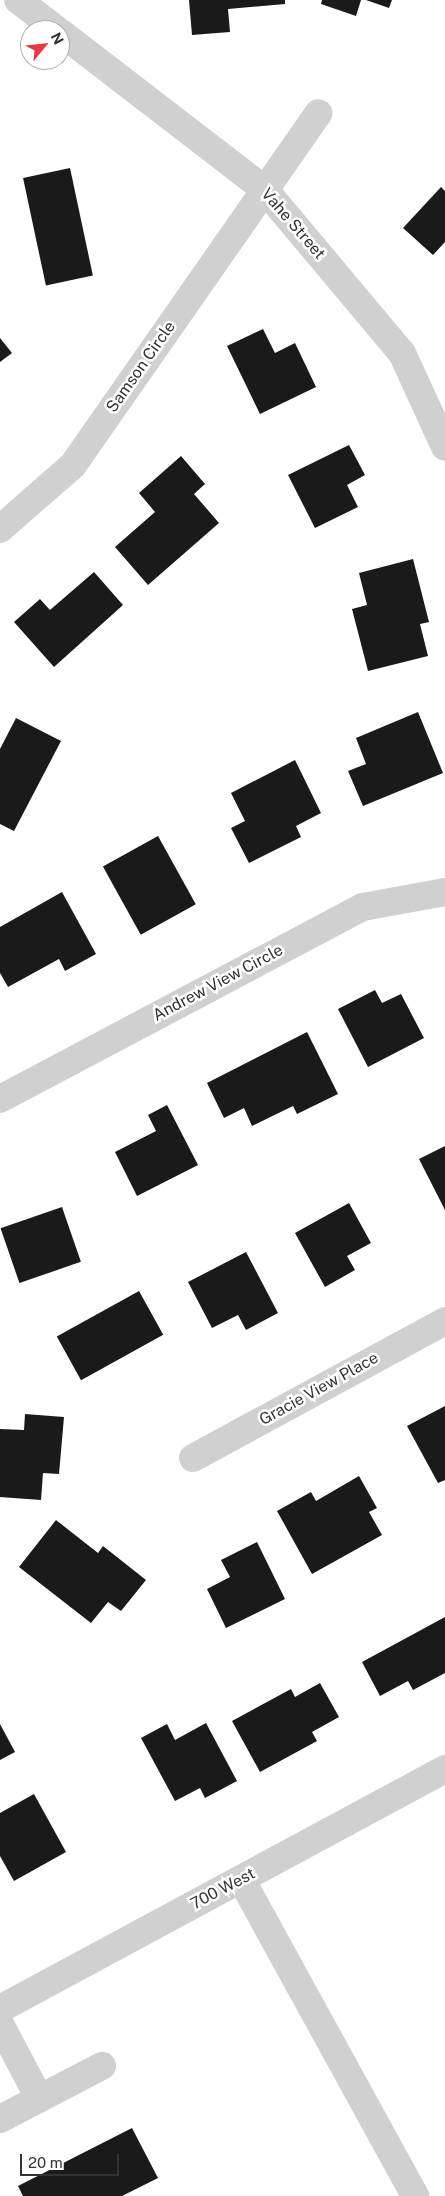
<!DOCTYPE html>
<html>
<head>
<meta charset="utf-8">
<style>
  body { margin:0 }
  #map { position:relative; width:445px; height:2196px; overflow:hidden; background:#fff; font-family:"Public Sans",sans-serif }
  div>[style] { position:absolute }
  .building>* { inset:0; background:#1a1a1a; transform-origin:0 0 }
  .minor>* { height:28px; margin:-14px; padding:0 14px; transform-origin:14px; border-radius:14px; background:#d0d0d0 }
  span { translate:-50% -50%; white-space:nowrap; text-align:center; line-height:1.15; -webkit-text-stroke:5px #fff; paint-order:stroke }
  .street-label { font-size:16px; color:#333 }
  .north { position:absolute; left:20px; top:20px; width:50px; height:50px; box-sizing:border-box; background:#fff; border:1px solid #adadad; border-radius:50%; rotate:62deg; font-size:14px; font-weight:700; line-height:20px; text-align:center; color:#333 }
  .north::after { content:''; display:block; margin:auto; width:18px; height:22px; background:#e63946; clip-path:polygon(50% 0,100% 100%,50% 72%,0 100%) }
  .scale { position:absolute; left:20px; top:2154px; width:99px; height:22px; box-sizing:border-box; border:2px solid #333; border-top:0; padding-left:6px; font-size:15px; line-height:18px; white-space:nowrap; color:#333; -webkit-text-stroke:4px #fff; paint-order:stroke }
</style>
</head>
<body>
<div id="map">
  <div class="building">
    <i style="clip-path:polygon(189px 0,285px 0,285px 4px,228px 9px,230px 32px,192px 35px)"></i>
    <i style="clip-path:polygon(322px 0,361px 0,356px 16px,321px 4px)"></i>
    <i style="clip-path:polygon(366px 0,392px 0,389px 8px)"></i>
    <i style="left:70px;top:168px;width:110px;height:48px;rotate:78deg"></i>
    <i style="clip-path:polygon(441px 187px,445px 191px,445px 242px,433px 255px,403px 228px)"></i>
    <i style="clip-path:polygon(263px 329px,275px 353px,295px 343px,316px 387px,260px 414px,227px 346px)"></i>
    <i style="clip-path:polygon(0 338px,12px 353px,0 362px)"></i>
    <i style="clip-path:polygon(349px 445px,365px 475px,347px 485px,358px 507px,315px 528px,288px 475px)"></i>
    <i style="clip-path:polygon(181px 456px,205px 484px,194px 494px,219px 523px,148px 585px,115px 547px,155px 512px,139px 493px)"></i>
    <i style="clip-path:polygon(413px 559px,429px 622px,420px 624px,428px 656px,368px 671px,352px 609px,367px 605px,359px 573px)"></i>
    <i style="clip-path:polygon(94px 572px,123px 605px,54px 667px,14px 622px,40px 599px,50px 610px)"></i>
    <i style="clip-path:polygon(418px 712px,443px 773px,363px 806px,348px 771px,366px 764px,356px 738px)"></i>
    <i style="clip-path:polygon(16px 718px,61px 741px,14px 831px,0 824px,0 749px)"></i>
    <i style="clip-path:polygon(295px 760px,321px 813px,296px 826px,301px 837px,249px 863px,231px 828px,245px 821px,231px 793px)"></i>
    <i style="left:158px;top:836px;width:78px;height:63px;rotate:61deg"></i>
    <i style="clip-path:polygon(62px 892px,96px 954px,65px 971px,59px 959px,8px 987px,0 973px,0 927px)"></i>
    <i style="clip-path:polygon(375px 990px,382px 1003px,401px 994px,424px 1038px,368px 1067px,338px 1009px)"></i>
    <i style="clip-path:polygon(307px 1032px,338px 1094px,297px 1114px,293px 1106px,252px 1126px,244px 1108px,224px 1118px,207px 1083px)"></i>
    <i style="clip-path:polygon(167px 1105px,198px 1165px,137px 1196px,115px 1152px,156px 1131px,148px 1115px)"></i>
    <i style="clip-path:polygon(445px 1146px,445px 1210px,419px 1159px)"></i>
    <i style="clip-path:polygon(349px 1203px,371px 1243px,347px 1256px,355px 1270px,325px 1287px,295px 1233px)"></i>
    <i style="left:62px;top:1207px;width:58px;height:65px;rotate:71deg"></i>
    <i style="clip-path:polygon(246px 1252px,278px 1313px,246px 1330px,238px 1315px,212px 1328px,188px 1282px)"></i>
    <i style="left:139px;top:1291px;width:50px;height:94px;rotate:61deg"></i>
    <i style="clip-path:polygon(445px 1406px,445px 1480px,438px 1483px,407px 1426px)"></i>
    <i style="clip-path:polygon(25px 1414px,64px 1417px,59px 1474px,43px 1473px,41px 1500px,0 1497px,0 1429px,24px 1430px)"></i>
    <i style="clip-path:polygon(359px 1476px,377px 1508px,369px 1512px,382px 1535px,312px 1574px,277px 1511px,311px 1492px,316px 1501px)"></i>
    <i style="clip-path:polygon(56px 1520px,98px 1553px,103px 1546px,146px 1580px,121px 1611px,108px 1602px,91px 1623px,19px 1567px)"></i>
    <i style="clip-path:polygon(257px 1542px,285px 1599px,226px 1628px,207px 1589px,230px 1577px,221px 1560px)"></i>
    <i style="clip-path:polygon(445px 1617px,445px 1673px,413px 1690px,408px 1681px,380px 1696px,362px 1662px)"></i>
    <i style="clip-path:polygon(320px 1683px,339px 1717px,312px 1732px,317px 1741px,260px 1772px,232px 1721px,291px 1689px,295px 1697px)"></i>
    <i style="clip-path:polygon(206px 1723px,237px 1781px,205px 1798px,200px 1788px,175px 1801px,141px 1738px,167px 1724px,175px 1740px)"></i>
    <i style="clip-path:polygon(0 1724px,15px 1752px,0 1760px)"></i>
    <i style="clip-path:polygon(34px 1794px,66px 1852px,14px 1881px,0 1856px,0 1813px)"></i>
    <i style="clip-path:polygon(132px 2128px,158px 2178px,122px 2196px,23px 2196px,18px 2186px)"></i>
  </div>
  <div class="minor">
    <i style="left:18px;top:0;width:49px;rotate:37.6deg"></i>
    <i style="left:60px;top:32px;width:259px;rotate:37.6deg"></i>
    <i style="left:265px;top:190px;width:213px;rotate:50deg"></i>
    <i style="left:402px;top:353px;width:103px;rotate:65.4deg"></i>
    <i style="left:0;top:529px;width:97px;rotate:-41.2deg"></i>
    <i style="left:73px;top:465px;width:429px;rotate:-55.1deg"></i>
    <i style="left:0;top:1099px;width:411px;rotate:-27.9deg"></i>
    <i style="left:363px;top:907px;width:83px;rotate:-10.4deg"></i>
    <i style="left:193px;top:1458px;width:287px;rotate:-28.5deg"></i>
    <i style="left:241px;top:1879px;width:362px;rotate:61.2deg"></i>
    <i style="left:0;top:2009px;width:506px;rotate:-28.34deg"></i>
    <i style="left:0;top:2024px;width:84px;rotate:62.2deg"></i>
    <i style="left:0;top:2119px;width:115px;rotate:-27.5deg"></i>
  </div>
  <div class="street-label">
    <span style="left:293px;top:224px;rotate:49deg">Vahe Street</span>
    <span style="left:141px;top:367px;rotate:-55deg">Samson Circle</span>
    <span style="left:218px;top:983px;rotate:-28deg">Andrew View Circle</span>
    <span style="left:319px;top:1389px;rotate:-29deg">Gracie View Place</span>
    <span style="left:223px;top:1889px;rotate:-28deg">700 West</span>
  </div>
  <div class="north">N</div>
  <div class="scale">20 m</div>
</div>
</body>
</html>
